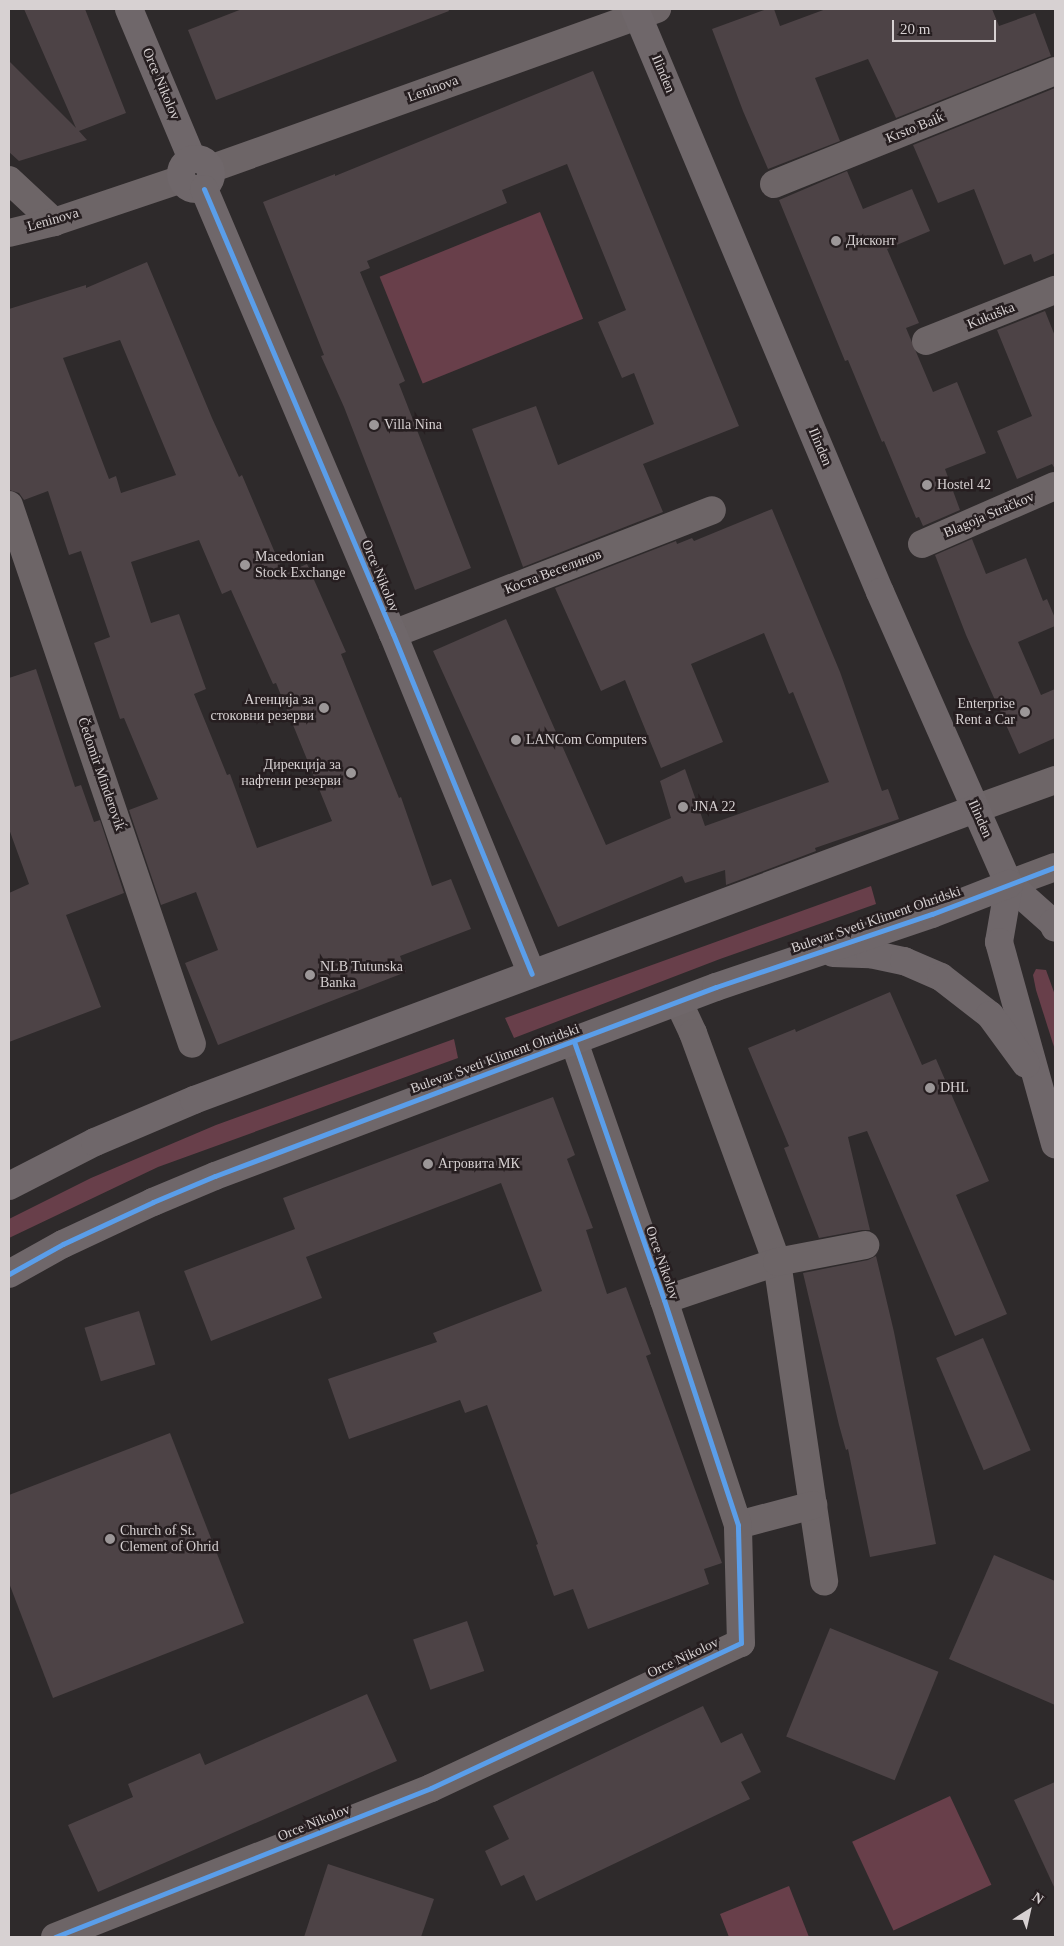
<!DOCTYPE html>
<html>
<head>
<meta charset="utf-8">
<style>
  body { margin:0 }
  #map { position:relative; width:1064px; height:1946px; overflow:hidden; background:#2e2a2b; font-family:Georgia,serif }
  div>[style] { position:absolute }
  .green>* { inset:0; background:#683f4a; transform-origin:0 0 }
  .building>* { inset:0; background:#4d4346; transform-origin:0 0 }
  .street>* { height:28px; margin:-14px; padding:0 14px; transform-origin:14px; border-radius:14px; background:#6d6567 }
  .secondary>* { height:28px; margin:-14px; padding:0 14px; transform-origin:14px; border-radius:14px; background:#6f676a }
  .secondary>.ring { margin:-14px; padding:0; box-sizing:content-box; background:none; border:28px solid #6f676a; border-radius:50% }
  .cycleway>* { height:5px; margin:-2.5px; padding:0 2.5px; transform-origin:2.5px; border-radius:2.5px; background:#5a9eea }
  .dots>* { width:14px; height:14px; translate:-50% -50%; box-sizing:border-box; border:2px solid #261e20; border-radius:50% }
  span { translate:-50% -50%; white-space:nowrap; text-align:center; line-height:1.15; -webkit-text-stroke:5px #261e20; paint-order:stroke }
  .street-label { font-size:14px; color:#d7d1d2 }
  .poi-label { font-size:14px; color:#d7d1d2 }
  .left { translate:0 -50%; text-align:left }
  .right { translate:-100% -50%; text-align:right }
  .frame { position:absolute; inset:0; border:10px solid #d7d1d2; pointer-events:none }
  .north { position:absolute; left:1004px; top:1886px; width:50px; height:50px; -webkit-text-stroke:4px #261e20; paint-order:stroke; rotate:35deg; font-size:14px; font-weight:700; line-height:20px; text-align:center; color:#d7d1d2 }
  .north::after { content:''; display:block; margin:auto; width:18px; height:22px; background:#d7d1d2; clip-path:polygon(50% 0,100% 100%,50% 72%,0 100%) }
  .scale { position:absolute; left:892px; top:20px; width:104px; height:22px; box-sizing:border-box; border:2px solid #d7d1d2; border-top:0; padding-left:6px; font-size:15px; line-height:18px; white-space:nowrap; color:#d7d1d2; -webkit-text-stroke:4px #261e20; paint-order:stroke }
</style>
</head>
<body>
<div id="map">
  <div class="green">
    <i style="left:540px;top:212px;width:115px;height:173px;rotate:68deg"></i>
    <i style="clip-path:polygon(871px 886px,876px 904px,720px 959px,514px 1038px,505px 1018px)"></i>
    <i style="clip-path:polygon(1036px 969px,1046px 970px,1055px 995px,1055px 1050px,1036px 990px,1033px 975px)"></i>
    <i style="clip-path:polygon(454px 1039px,458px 1058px,158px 1167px,9px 1238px,9px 1219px,91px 1178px,216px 1125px)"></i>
    <i style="left:950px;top:1796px;width:98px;height:108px;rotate:65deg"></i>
    <i style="clip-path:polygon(789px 1886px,809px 1937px,729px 1937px,720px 1914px)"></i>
  </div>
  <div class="building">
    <i style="clip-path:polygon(24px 9px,85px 9px,126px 113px,79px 131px,87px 140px,19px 161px,9px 152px,9px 61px,76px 128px)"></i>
    <i style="clip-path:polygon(242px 9px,448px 9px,449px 11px,216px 100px,188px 30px)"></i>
    <i style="clip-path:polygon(767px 9px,774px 9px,780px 26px,826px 9px,992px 9px,999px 26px,1035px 13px,1051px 56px,896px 118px,868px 59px,815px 78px,840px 141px,768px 169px,743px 111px,712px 29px)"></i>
    <i style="clip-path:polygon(593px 71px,739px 426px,643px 464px,663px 512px,523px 567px,472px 429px,536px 406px,558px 465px,654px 424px,634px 373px,622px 378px,598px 322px,626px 310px,567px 164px,502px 190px,507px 203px,367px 261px,370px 268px,360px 272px,405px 381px,399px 384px,471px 568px,415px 590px,344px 407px,321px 356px,324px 355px,263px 202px,335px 174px,335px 176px)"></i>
    <i style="clip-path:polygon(1055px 88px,1055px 253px,1034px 262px,1031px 254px,1004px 265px,974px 189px,938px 203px,913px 145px)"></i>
    <i style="clip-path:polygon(847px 171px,863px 209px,912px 189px,930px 231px,887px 249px,919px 323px,906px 328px,933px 392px,957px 382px,986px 453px,945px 469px,960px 510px,923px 526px,919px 517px,916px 518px,884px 441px,882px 442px,848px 360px,845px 361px,779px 200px)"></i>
    <i style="clip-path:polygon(evenodd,147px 262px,212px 418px,239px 477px,242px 475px,284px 574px,307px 564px,346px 652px,341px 654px,399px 798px,401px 797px,432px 886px,451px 879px,471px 929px,400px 956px,406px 972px,218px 1045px,185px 963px,218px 950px,196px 892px,161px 905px,129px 810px,158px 799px,124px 718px,120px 719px,94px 643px,110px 637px,81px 551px,69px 555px,48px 491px,24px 500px,19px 493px,9px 490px,9px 309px,86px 285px,86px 288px,147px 262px,120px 340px,176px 475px,121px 493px,116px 476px,109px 479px,63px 358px,120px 340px,147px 262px,199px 540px,222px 594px,231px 590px,273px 684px,276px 683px,332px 821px,257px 848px,230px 774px,227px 775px,194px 694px,206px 689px,179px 614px,151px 623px,131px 562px,199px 540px)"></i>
    <i style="clip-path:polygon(1045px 311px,1055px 336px,1055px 469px,1052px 464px,1017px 479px,997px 431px,1032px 416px,997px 330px)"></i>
    <i style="clip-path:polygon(772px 509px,840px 672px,882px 791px,888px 789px,899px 819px,815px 848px,816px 851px,726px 885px,725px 870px,685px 883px,682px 876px,558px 927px,433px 651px,506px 619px,606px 845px,671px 818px,660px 781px,685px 769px,705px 826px,829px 782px,793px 692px,789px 694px,764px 633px,691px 664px,723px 742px,661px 768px,625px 680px,601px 691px,555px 588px,676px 541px,677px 544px,692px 538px,694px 541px)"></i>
    <i style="clip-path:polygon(972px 539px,986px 574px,1026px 558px,1043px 601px,1047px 599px,1055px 618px,1055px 626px,1018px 642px,1041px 695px,1055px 689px,1055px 738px,1019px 754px,966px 635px,935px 555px)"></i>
    <i style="clip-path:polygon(36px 669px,75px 787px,81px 785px,94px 822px,100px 820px,124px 893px,66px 915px,101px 1007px,9px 1042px,9px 893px,29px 884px,9px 829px,9px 678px)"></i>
    <i style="clip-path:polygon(890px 992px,922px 1065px,936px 1059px,989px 1181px,956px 1195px,1007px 1314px,955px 1336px,867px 1131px,848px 1137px,870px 1230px,862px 1230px,819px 1238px,784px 1148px,789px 1146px,748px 1048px,795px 1029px,796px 1032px)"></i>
    <i style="clip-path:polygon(553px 1097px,575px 1155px,567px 1159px,593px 1228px,586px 1230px,607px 1294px,626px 1287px,651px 1354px,646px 1356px,722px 1563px,704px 1569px,709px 1584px,588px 1629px,573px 1589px,554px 1596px,536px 1545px,538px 1544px,487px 1405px,465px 1413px,460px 1400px,349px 1439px,328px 1379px,437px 1342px,433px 1333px,542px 1291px,501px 1183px,306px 1257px,322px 1298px,211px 1341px,184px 1271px,295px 1229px,283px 1198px)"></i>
    <i style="clip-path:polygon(876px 1256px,894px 1332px,936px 1544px,870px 1557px,848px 1449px,846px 1450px,839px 1425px,803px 1273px,868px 1260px)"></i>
    <i style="left:139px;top:1311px;width:56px;height:57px;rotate:73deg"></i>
    <i style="left:983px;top:1338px;width:122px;height:51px;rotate:67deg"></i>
    <i style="clip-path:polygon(170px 1433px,244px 1623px,53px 1698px,9px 1583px,9px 1495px)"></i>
    <i style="clip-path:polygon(994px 1555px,1055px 1581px,1055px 1705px,949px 1659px)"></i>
    <i style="left:467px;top:1621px;width:53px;height:57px;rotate:71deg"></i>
    <i style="left:830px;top:1628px;width:117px;height:117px;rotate:22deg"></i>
    <i style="clip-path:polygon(367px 1694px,397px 1761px,98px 1892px,68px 1825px,133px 1797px,128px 1784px,200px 1753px,205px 1765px)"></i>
    <i style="clip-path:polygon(703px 1706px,721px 1743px,742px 1733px,761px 1772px,741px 1782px,750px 1799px,536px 1901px,524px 1875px,501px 1886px,485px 1851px,509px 1839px,493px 1806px)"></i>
    <i style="clip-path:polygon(1055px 1782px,1055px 1889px,1014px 1800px)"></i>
    <i style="clip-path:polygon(328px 1864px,434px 1899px,421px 1937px,304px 1937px)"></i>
  </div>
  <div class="street">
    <i style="left:210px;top:169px;width:475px;rotate:-19.7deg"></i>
    <i style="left:9px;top:180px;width:62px;rotate:43deg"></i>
    <i style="left:774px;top:184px;width:303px;rotate:-21.9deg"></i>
    <i style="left:9px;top:233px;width:46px;rotate:-13.7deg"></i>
    <i style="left:54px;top:222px;width:135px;rotate:-18.6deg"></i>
    <i style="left:926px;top:341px;width:139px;rotate:-21.6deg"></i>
    <i style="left:9px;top:505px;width:569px;rotate:71.25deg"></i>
    <i style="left:922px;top:544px;width:145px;rotate:-23.6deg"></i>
    <i style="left:393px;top:634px;width:342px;rotate:-21.2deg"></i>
    <i style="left:975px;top:809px;width:85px;rotate:-19.9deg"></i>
    <i style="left:1009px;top:884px;width:49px;rotate:-20.3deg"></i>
    <i style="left:679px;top:1003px;width:33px;rotate:65deg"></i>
    <i style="left:693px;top:1033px;width:244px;rotate:69.9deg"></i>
    <i style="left:777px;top:1262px;width:323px;rotate:81.6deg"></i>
    <i style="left:664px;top:1300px;width:119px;rotate:-18.6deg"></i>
    <i style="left:777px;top:1262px;width:90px;rotate:-10.9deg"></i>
    <i style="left:738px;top:1525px;width:78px;rotate:-14.9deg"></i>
    <i style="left:55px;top:1937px;width:404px;rotate:-21.6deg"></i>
    <i style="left:431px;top:1788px;width:342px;rotate:-25.1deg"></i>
    <i style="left:741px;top:1643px;width:118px;rotate:-91.5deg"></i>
    <i style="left:738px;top:1525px;width:237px;rotate:-108.2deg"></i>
    <i style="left:664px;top:1300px;width:273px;rotate:-109.2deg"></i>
  </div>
  <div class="secondary">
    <i style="left:129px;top:9px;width:163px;rotate:67.2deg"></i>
    <i style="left:635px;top:9px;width:632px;rotate:67.21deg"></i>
    <i style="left:880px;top:592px;width:319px;rotate:66.2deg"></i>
    <i style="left:1009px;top:884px;width:59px;rotate:41.6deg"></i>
    <i style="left:1053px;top:923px;width:5px;rotate:68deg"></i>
    <i class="ring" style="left:181px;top:159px;width:2px;height:2px"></i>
    <i style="left:204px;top:189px;width:483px;rotate:67deg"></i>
    <i style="left:393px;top:634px;width:367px;rotate:67.8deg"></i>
    <i style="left:1009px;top:884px;width:59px;rotate:99.8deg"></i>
    <i style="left:999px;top:942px;width:210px;rotate:74.5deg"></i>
    <i style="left:833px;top:953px;width:37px;rotate:2deg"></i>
    <i style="left:870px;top:954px;width:35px;rotate:12deg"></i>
    <i style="left:904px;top:961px;width:40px;rotate:23.4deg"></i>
    <i style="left:941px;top:977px;width:62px;rotate:37.8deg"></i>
    <i style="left:990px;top:1015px;width:61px;rotate:53.7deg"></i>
    <i style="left:9px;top:1186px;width:97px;rotate:-27.1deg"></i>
    <i style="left:95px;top:1142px;width:108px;rotate:-23deg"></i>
    <i style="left:194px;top:1100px;width:833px;rotate:-20.44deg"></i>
    <i style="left:9px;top:1274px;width:62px;rotate:-29.1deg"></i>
    <i style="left:63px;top:1244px;width:99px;rotate:-25deg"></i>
    <i style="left:153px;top:1202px;width:67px;rotate:-22.8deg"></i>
    <i style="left:215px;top:1176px;width:535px;rotate:-20.67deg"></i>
    <i style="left:716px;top:987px;width:228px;rotate:-18.7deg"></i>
    <i style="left:932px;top:914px;width:83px;rotate:-21.3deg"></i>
  </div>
  <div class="cycleway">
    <i style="left:204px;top:189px;width:483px;rotate:67deg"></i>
    <i style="left:393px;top:634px;width:367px;rotate:67.8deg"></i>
    <i style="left:9px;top:1274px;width:62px;rotate:-29.1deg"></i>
    <i style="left:63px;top:1244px;width:99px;rotate:-25deg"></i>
    <i style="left:153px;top:1202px;width:67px;rotate:-22.8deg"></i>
    <i style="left:215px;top:1176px;width:535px;rotate:-20.67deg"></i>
    <i style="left:716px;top:987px;width:228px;rotate:-18.7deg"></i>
    <i style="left:932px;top:914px;width:132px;rotate:-20.9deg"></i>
    <i style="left:55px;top:1937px;width:404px;rotate:-21.6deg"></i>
    <i style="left:431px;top:1788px;width:342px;rotate:-25.1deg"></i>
    <i style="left:741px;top:1643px;width:118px;rotate:-91.5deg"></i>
    <i style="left:738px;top:1525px;width:237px;rotate:-108.2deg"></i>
    <i style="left:664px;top:1300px;width:273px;rotate:-109.2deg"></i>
  </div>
  <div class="dots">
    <i style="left:836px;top:241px;background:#9c9798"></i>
    <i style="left:374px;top:425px;background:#9c9798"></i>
    <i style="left:927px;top:485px;background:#9c9798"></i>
    <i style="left:245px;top:565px;background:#9c9798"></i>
    <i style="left:324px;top:708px;background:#9c9798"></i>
    <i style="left:1025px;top:712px;background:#9c9798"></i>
    <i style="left:516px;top:740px;background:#9c9798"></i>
    <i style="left:351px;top:773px;background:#9c9798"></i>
    <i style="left:683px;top:807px;background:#9c9798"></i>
    <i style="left:310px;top:975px;background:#9c9798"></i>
    <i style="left:930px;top:1088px;background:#9c9798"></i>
    <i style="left:428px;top:1164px;background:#9c9798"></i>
    <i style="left:110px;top:1539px;background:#9c9798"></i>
  </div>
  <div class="street-label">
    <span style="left:663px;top:74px;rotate:67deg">Ilinden</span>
    <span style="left:161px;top:84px;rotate:67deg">Orce Nikolov</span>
    <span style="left:433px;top:89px;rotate:-20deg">Leninova</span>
    <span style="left:915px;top:128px;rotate:-22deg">Krsto Baiḱ</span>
    <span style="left:53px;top:220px;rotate:-16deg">Leninova</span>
    <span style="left:991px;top:316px;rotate:-22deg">Kukuška</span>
    <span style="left:820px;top:447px;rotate:67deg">Ilinden</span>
    <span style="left:989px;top:515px;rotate:-23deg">Blagoja Stračkov</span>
    <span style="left:553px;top:572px;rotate:-21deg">Коста Веселинов</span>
    <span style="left:380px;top:576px;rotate:67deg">Orce Nikolov</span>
    <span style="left:101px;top:774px;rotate:71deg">Čedomir Minderoviḱ</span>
    <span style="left:980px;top:819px;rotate:66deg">Ilinden</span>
    <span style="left:876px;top:920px;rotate:-19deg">Bulevar Sveti Kliment Ohridski</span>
    <span style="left:495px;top:1059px;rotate:-20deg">Bulevar Sveti Kliment Ohridski</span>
    <span style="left:662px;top:1263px;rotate:71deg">Orce Nikolov</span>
    <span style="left:683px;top:1658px;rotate:-25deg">Orce Nikolov</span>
    <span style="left:314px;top:1823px;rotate:-22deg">Orce Nikolov</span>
  </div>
  <div class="poi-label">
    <span class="left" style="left:846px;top:241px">Дисконт</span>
    <span class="left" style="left:384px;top:425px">Villa Nina</span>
    <span class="left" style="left:937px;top:485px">Hostel 42</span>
    <span class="left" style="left:255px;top:565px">Macedonian<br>Stock Exchange</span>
    <span class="right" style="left:314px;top:708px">Агенција за<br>стоковни резерви</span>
    <span class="right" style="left:1015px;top:712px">Enterprise<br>Rent a Car</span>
    <span class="left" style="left:526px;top:740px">LANCom Computers</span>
    <span class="right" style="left:341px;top:773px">Дирекција за<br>нафтени резерви</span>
    <span class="left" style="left:693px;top:807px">JNA 22</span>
    <span class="left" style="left:320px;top:975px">NLB Tutunska<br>Banka</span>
    <span class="left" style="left:940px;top:1088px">DHL</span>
    <span class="left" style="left:438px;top:1164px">Агровита МК</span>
    <span class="left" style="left:120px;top:1539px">Church of St.<br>Clement of Ohrid</span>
  </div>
  <div class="frame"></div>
  <div class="north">N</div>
  <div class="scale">20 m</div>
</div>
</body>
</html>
